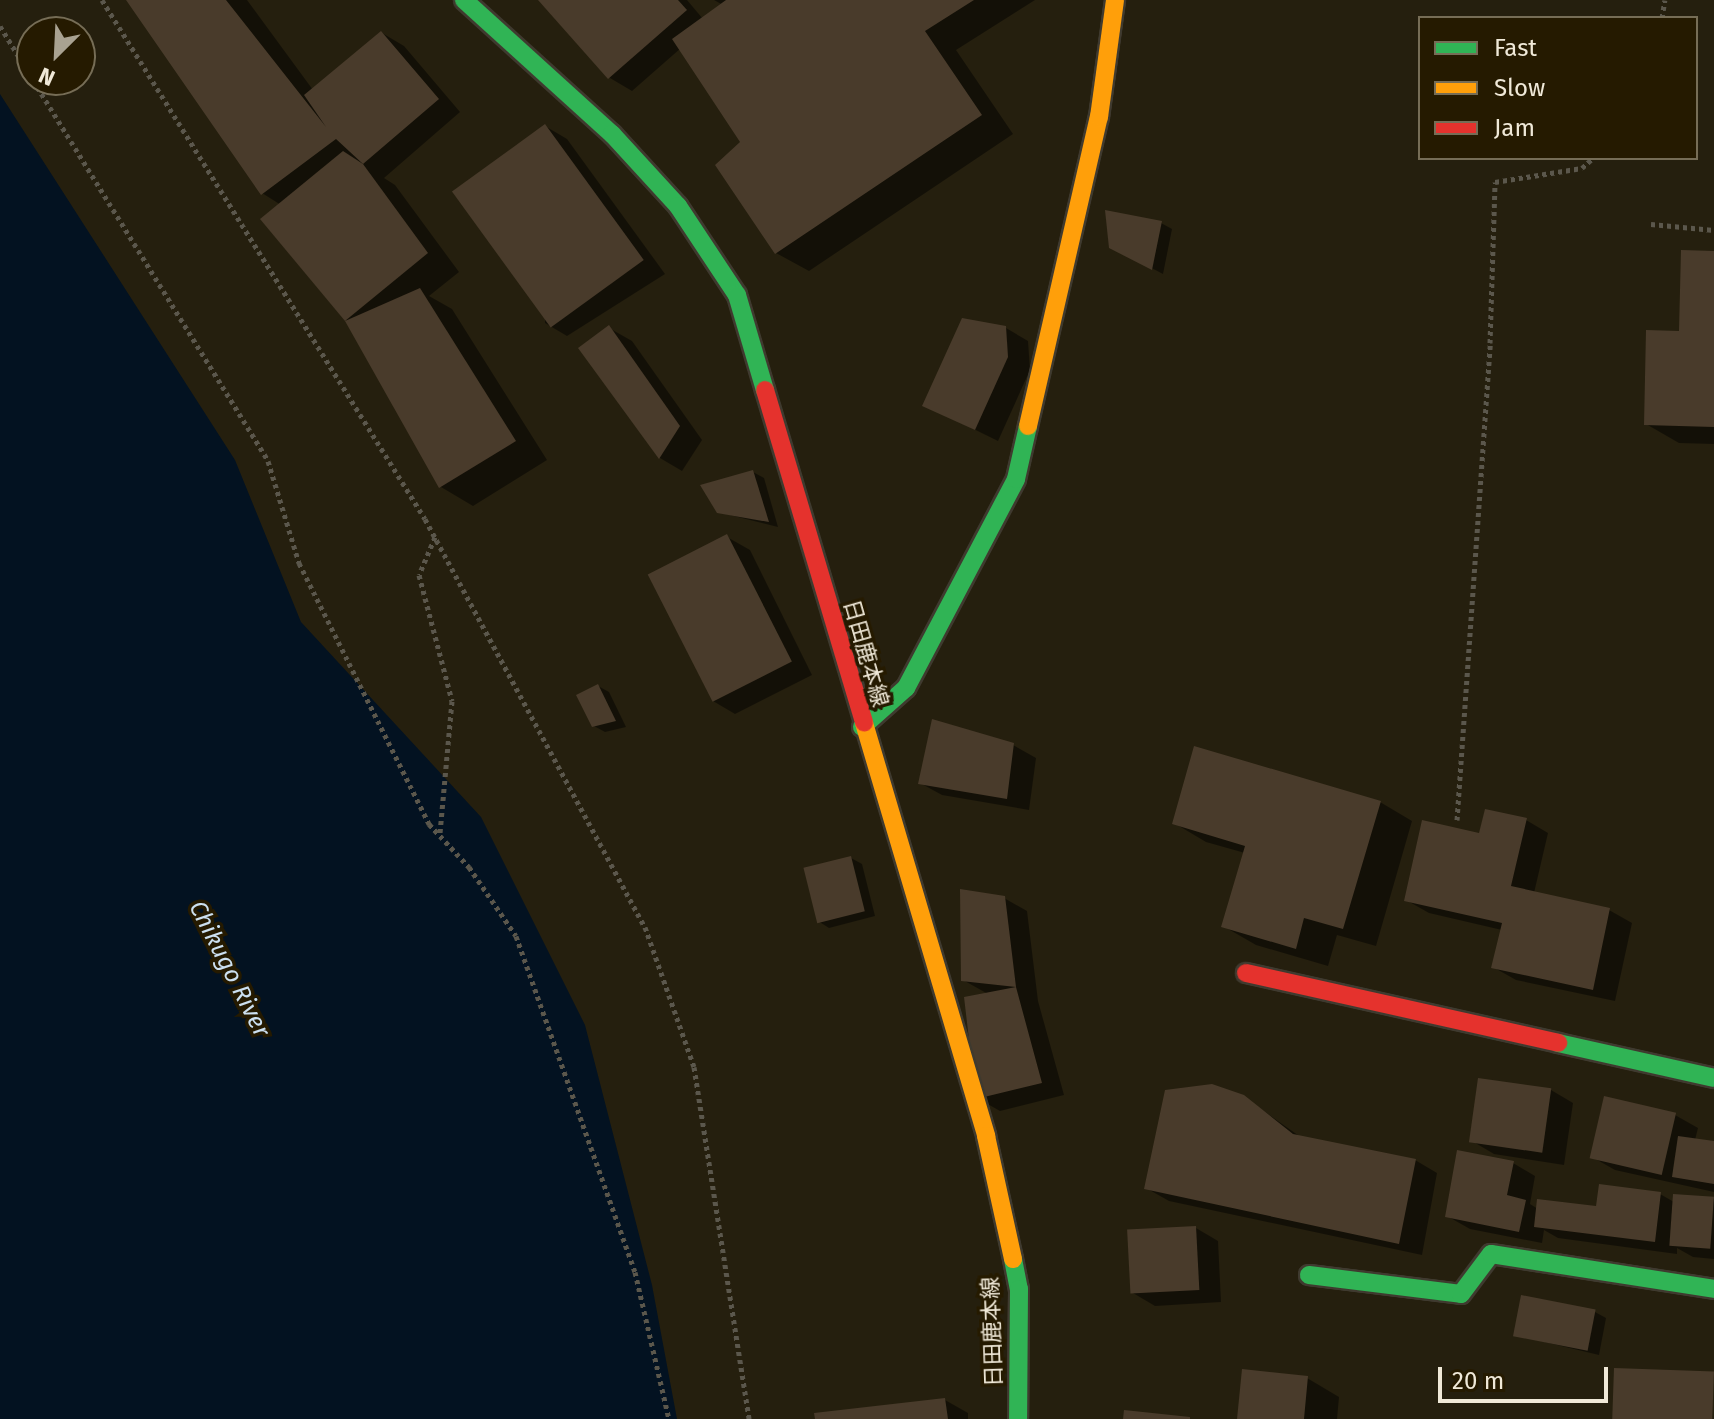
<!DOCTYPE html>
<html>
<head>
<meta charset="utf-8">
<style>
  body { margin:0 }
  #map { position:relative; width:1714px; height:1419px; overflow:hidden; background:#251f0e; font-family:"Fira Sans","Noto Sans JP",sans-serif }
  div>[style] { position:absolute }
  .water>* { inset:0; background:#031221 }
  .shadow>* { inset:0; background:#0007 }
  .building>* { inset:0; background:#493b2b; transform-origin:0 0 }
  .path>* { height:5px; margin-top:-2.5px; transform-origin:0; background:repeating-linear-gradient(90deg,#5b574c 0 4px,transparent 0 8px) }
  .roads { filter:drop-shadow(2px 0 #3f3a2f) drop-shadow(-2px 0 #3f3a2f) drop-shadow(0 2px #3f3a2f) drop-shadow(0 -2px #3f3a2f) }
  .fast>* { height:18px; margin:-9px; padding:0 9px; transform-origin:9px; border-radius:9px; background:#30b455 }
  .slow>* { height:18px; margin:-9px; padding:0 9px; transform-origin:9px; border-radius:9px; background:#ff9f0a }
  .jam>* { height:18px; margin:-9px; padding:0 9px; transform-origin:9px; border-radius:9px; background:#e5322d }
  span { translate:-50% -50%; white-space:nowrap; text-align:center; line-height:1.15; -webkit-text-stroke:7px #251a00; paint-order:stroke }
  .street-label { font-size:22px; color:#f0e9d8 }
  .water-label { font-size:24px; color:#cce0f0; font-style:italic }
  .legend { position:absolute; left:1418px; top:16px; width:280px; height:144px; box-sizing:border-box; background:#251a00; border:2px solid #766d56; margin:0; padding:10px 14px; list-style:none; font-size:24px; color:#f0e9d8 }
  .legend li { display:flex; align-items:center; gap:16px; height:40px }
  .legend b { width:40px; border:2px solid #766d56 }
  .north { position:absolute; left:16px; top:16px; width:80px; height:80px; box-sizing:border-box; background:#251a00; border:2px solid #766d56; border-radius:50%; rotate:204deg; font-size:22px; font-weight:700; line-height:32px; text-align:center; color:#f0e9d8 }
  .north::after { content:''; display:block; margin:auto; width:28px; height:36px; background:#a9a291; clip-path:polygon(50% 0,100% 100%,50% 72%,0 100%) }
  .scale { position:absolute; left:1438px; top:1367px; width:170px; height:36px; box-sizing:border-box; border:4px solid #f0e9d8; border-top:0; padding-left:10px; font-size:24px; line-height:28px; white-space:nowrap; color:#f0e9d8; -webkit-text-stroke:6px #251a00; paint-order:stroke }
</style>
</head>
<body>
<div id="map">
  <div class="water">
    <i style="clip-path:polygon(0 94px,235px 460px,301px 622px,481px 817px,585px 1025px,652px 1285px,677px 1419px,0 1419px)"></i>
  </div>
  <div class="shadow">
    <i style="clip-path:polygon(127px 0,247px 0,313px 90px,382px 33px,404px 46px,460px 112px,384px 178px,395px 185px,459px 272px,429px 296px,452px 309px,547px 460px,473px 506px,441px 487px,281px 205px,262px 193px)"></i>
    <i style="clip-path:polygon(541px 0,687px 0,703px 19px,723px 5px,714px 0,1035px 0,956px 50px,1013px 134px,809px 271px,776px 253px,743px 142px,681px 48px,632px 91px,610px 78px)"></i>
    <i style="clip-path:polygon(545px 126px,567px 139px,665px 274px,567px 336px,545px 323px)"></i>
    <i style="clip-path:polygon(1161px 223px,1172px 229px,1163px 274px,1123px 253px)"></i>
    <i style="clip-path:polygon(1714px 253px,1714px 444px,1679px 443px,1646px 424px)"></i>
    <i style="clip-path:polygon(609px 328px,632px 341px,702px 440px,682px 471px,660px 458px,581px 348px)"></i>
    <i style="clip-path:polygon(1006px 328px,1028px 341px,1030px 370px,998px 441px,925px 405px)"></i>
    <i style="clip-path:polygon(753px 472px,764px 478px,778px 527px,718px 512px)"></i>
    <i style="clip-path:polygon(727px 537px,750px 550px,812px 675px,735px 714px,713px 701px)"></i>
    <i style="clip-path:polygon(598px 686px,609px 692px,626px 727px,605px 732px,594px 726px)"></i>
    <i style="clip-path:polygon(1013px 745px,1036px 758px,1029px 810px,942px 795px,920px 783px)"></i>
    <i style="clip-path:polygon(1380px 802px,1412px 821px,1376px 946px,1337px 935px,1328px 966px,1256px 945px,1223px 926px,1245px 853px,1206px 842px,1174px 823px)"></i>
    <i style="clip-path:polygon(1526px 820px,1548px 833px,1534px 893px,1609px 910px,1632px 923px,1615px 1001px,1516px 980px,1493px 967px,1502px 930px,1429px 913px,1406px 900px)"></i>
    <i style="clip-path:polygon(851px 858px,862px 864px,875px 916px,829px 928px,818px 921px)"></i>
    <i style="clip-path:polygon(1004px 898px,1027px 911px,1038px 1001px,1064px 1095px,1000px 1111px,977px 1098px,988px 994px,963px 980px)"></i>
    <i style="clip-path:polygon(1551px 1090px,1573px 1103px,1564px 1165px,1494px 1154px,1472px 1141px)"></i>
    <i style="clip-path:polygon(1244px 1097px,1302px 1138px,1415px 1160px,1437px 1173px,1422px 1255px,1169px 1201px,1146px 1188px)"></i>
    <i style="clip-path:polygon(1675px 1115px,1698px 1128px,1695px 1140px,1714px 1143px,1714px 1192px,1615px 1170px,1592px 1157px)"></i>
    <i style="clip-path:polygon(1513px 1163px,1535px 1176px,1530px 1204px,1538px 1209px,1598px 1208px,1660px 1194px,1674px 1202px,1714px 1199px,1714px 1259px,1693px 1257px,1677px 1248px,1677px 1254px,1558px 1238px,1544px 1230px,1542px 1243px,1470px 1229px,1447px 1216px)"></i>
    <i style="clip-path:polygon(1196px 1228px,1218px 1241px,1221px 1302px,1155px 1306px,1133px 1293px)"></i>
    <i style="clip-path:polygon(1595px 1312px,1606px 1318px,1599px 1355px,1516px 1335px)"></i>
    <i style="clip-path:polygon(1307px 1378px,1339px 1397px,1337px 1419px,1239px 1419px)"></i>
    <i style="clip-path:polygon(945px 1400px,968px 1413px,968px 1419px,817px 1419px)"></i>
  </div>
  <div class="building">
    <i style="clip-path:polygon(126px 0,226px 0,326px 127px,304px 95px,381px 31px,439px 99px,363px 164px,336px 139px,261px 195px)"></i>
    <i style="clip-path:polygon(538px 0,678px 0,687px 10px,608px 79px)"></i>
    <i style="clip-path:polygon(726px 0,974px 0,925px 31px,982px 115px,775px 254px,715px 165px,740px 142px,672px 39px)"></i>
    <i style="left:545px;top:124px;width:168px;height:115px;rotate:54deg"></i>
    <i style="clip-path:polygon(343px 151px,363px 164px,428px 253px,345px 321px,260px 219px)"></i>
    <i style="clip-path:polygon(1105px 210px,1162px 221px,1152px 270px,1109px 248px)"></i>
    <i style="clip-path:polygon(1681px 250px,1714px 251px,1714px 427px,1644px 425px,1646px 330px,1679px 331px)"></i>
    <i style="clip-path:polygon(420px 288px,516px 441px,439px 488px,345px 321px)"></i>
    <i style="clip-path:polygon(962px 318px,1006px 326px,1008px 357px,975px 430px,922px 406px)"></i>
    <i style="clip-path:polygon(609px 325px,680px 426px,659px 459px,578px 348px)"></i>
    <i style="clip-path:polygon(753px 470px,769px 522px,717px 513px,700px 485px)"></i>
    <i style="left:727px;top:534px;width:143px;height:89px;rotate:63deg"></i>
    <i style="clip-path:polygon(598px 684px,616px 721px,592px 727px,576px 695px)"></i>
    <i style="clip-path:polygon(932px 719px,1014px 743px,1007px 799px,918px 784px)"></i>
    <i style="clip-path:polygon(1194px 746px,1381px 801px,1343px 929px,1304px 918px,1296px 949px,1221px 927px,1245px 846px,1172px 824px)"></i>
    <i style="clip-path:polygon(1485px 809px,1527px 818px,1511px 886px,1610px 908px,1593px 990px,1491px 968px,1502px 923px,1404px 901px,1422px 820px,1479px 833px)"></i>
    <i style="left:851px;top:856px;width:57px;height:49px;rotate:76deg"></i>
    <i style="clip-path:polygon(960px 889px,1005px 896px,1016px 987px,1042px 1083px,976px 1099px,964px 997px,1016px 987px,961px 981px)"></i>
    <i style="left:1478px;top:1078px;width:74px;height:65px;rotate:8deg"></i>
    <i style="clip-path:polygon(1212px 1084px,1244px 1095px,1293px 1134px,1416px 1159px,1399px 1244px,1144px 1189px,1165px 1090px)"></i>
    <i style="left:1604px;top:1096px;width:74px;height:64px;rotate:13deg"></i>
    <i style="clip-path:polygon(1678px 1136px,1714px 1141px,1714px 1184px,1672px 1177px)"></i>
    <i style="clip-path:polygon(1457px 1150px,1514px 1161px,1507px 1195px,1526px 1200px,1519px 1232px,1445px 1217px)"></i>
    <i style="clip-path:polygon(1599px 1184px,1661px 1192px,1655px 1242px,1534px 1227px,1537px 1199px,1596px 1206px)"></i>
    <i style="left:1673px;top:1194px;width:41px;height:52px;rotate:4deg"></i>
    <i style="left:1196px;top:1226px;width:64px;height:69px;rotate:87deg"></i>
    <i style="left:1521px;top:1295px;width:76px;height:42px;rotate:11deg"></i>
    <i style="left:1614px;top:1368px;width:100px;height:51px;rotate:2deg"></i>
    <i style="clip-path:polygon(1242px 1369px,1308px 1376px,1304px 1419px,1237px 1419px)"></i>
    <i style="clip-path:polygon(945px 1398px,948px 1419px,815px 1419px,814px 1413px)"></i>
    <i style="clip-path:polygon(1124px 1410px,1190px 1417px,1190px 1419px,1123px 1419px)"></i>
  </div>
  <div class="path">
    <i style="left:102px;top:0;width:611px;rotate:58.1deg"></i>
    <i style="left:425px;top:519px;width:464px;rotate:61.7deg"></i>
    <i style="left:645px;top:927px;width:148px;rotate:70.7deg"></i>
    <i style="left:694px;top:1067px;width:356px;rotate:81.1deg"></i>
    <i style="left:1662px;top:18px;width:18px;rotate:-81deg"></i>
    <i style="left:0;top:26px;width:61px;rotate:58.4deg"></i>
    <i style="left:33px;top:80px;width:448px;rotate:58.3deg"></i>
    <i style="left:268px;top:461px;width:107px;rotate:73.1deg"></i>
    <i style="left:299px;top:563px;width:292px;rotate:63.5deg"></i>
    <i style="left:429px;top:824px;width:59px;rotate:47.1deg"></i>
    <i style="left:469px;top:867px;width:83px;rotate:55.7deg"></i>
    <i style="left:516px;top:936px;width:356px;rotate:70.5deg"></i>
    <i style="left:635px;top:1272px;width:151px;rotate:77deg"></i>
    <i style="left:1651px;top:224px;width:63px;rotate:5.4deg"></i>
    <i style="left:435px;top:537px;width:41px;rotate:112.8deg"></i>
    <i style="left:419px;top:575px;width:130px;rotate:75.3deg"></i>
    <i style="left:452px;top:701px;width:134px;rotate:95.2deg"></i>
    <i style="left:1457px;top:820px;width:478px;rotate:-86deg"></i>
    <i style="left:1490px;top:343px;width:161px;rotate:-88.2deg"></i>
    <i style="left:1495px;top:182px;width:88px;rotate:-9.1deg"></i>
    <i style="left:1582px;top:168px;width:15px;rotate:-42deg"></i>
  </div>
  <div class="roads">
    <div class="fast">
      <i style="left:464px;top:0;width:200px;rotate:42.2deg"></i>
      <i style="left:612px;top:134px;width:98px;rotate:47.5deg"></i>
      <i style="left:678px;top:206px;width:107px;rotate:56.5deg"></i>
      <i style="left:737px;top:295px;width:99px;rotate:73.6deg"></i>
      <i style="left:862px;top:727px;width:59px;rotate:-41.6deg"></i>
      <i style="left:906px;top:688px;width:236px;rotate:-62.2deg"></i>
      <i style="left:1016px;top:479px;width:54px;rotate:-77.2deg"></i>
      <i style="left:1558px;top:1043px;width:160px;rotate:12.6deg"></i>
      <i style="left:1013px;top:1259px;width:31px;rotate:79deg"></i>
      <i style="left:1019px;top:1289px;width:130px;rotate:90.4deg"></i>
      <i style="left:1309px;top:1275px;width:153px;rotate:7.1deg"></i>
      <i style="left:1461px;top:1294px;width:50px;rotate:-53.1deg"></i>
      <i style="left:1491px;top:1254px;width:226px;rotate:8.9deg"></i>
    </div>
    <div class="slow">
      <i style="left:1028px;top:426px;width:317px;rotate:-77.1deg"></i>
      <i style="left:1099px;top:117px;width:118px;rotate:-82.2deg"></i>
      <i style="left:864px;top:723px;width:431px;rotate:73.5deg"></i>
      <i style="left:986px;top:1136px;width:126px;rotate:77.6deg"></i>
    </div>
    <div class="jam">
      <i style="left:765px;top:390px;width:347px;rotate:73.4deg"></i>
      <i style="left:1246px;top:973px;width:320px;rotate:12.6deg"></i>
    </div>
  </div>
  <div class="street-label">
    <span style="left:866px;top:653px;rotate:74deg">日田鹿本線</span>
    <span style="left:992px;top:1332px;rotate:-92deg">日田鹿本線</span>
  </div>
  <div class="water-label">
    <span style="left:229px;top:969px;rotate:63deg">Chikugo River</span>
  </div>
  <ul class="legend">
  <li><b style="height:10px;background:#30b455"></b>Fast</li>
  <li><b style="height:10px;background:#ff9f0a"></b>Slow</li>
  <li><b style="height:10px;background:#e5322d"></b>Jam</li>
  </ul>
  <div class="north">N</div>
  <div class="scale">20 m</div>
</div>
</body>
</html>
